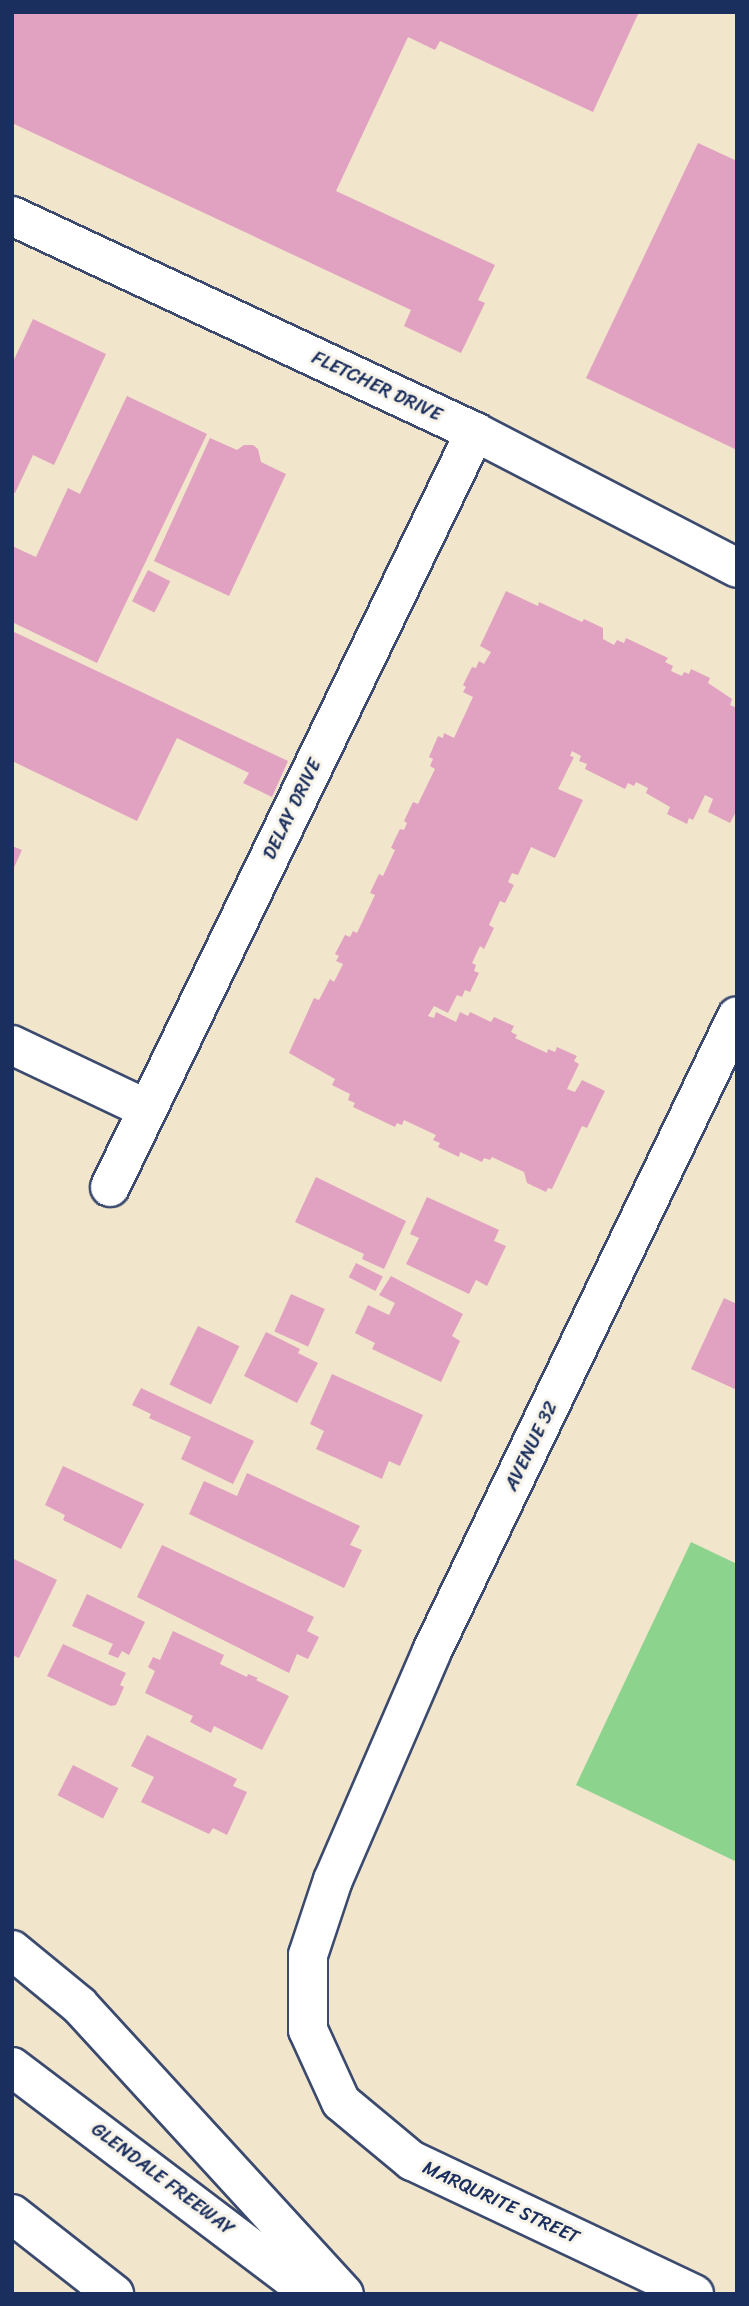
<!DOCTYPE html>
<html>
<head>
<meta charset="utf-8">
<style>
  body { margin:0 }
  #map { position:relative; width:749px; height:2306px; overflow:hidden; background:#f1e5cb; font-family:Sriracha,sans-serif }
  div>[style] { position:absolute }
  .green>* { inset:0; background:#8cd38e }
  .building>* { inset:0; background:#e1a2c1; transform-origin:0 0 }
  .roads { filter:drop-shadow(2px 0 #3b4a6e) drop-shadow(-2px 0 #3b4a6e) drop-shadow(0 2px #3b4a6e) drop-shadow(0 -2px #3b4a6e) }
  .street>* { height:38px; margin:-19px; padding:0 19px; transform-origin:19px; border-radius:19px; background:#fff }
  .secondary>* { height:38px; margin:-19px; padding:0 19px; transform-origin:19px; border-radius:19px; background:#fff }
  .highway>* { height:38px; margin:-19px; padding:0 19px; transform-origin:19px; border-radius:19px; background:#fff }
  span { translate:-50% -50%; white-space:nowrap; text-align:center; line-height:1.15; -webkit-text-stroke:6px #f7f3e8; paint-order:stroke }
  .street-label { font-size:19px; color:#1b2f5e }
  .frame { position:absolute; inset:0; border:14px solid #1b2f5e; pointer-events:none }
</style>
</head>
<body>
<div id="map">
  <div class="green">
    <i style="clip-path:polygon(691px 1542px,737px 1564px,737px 1862px,576px 1785px)"></i>
  </div>
  <div class="building">
    <i style="clip-path:polygon(12px 12px,639px 12px,593px 112px,440px 41px,435px 50px,408px 37px,336px 191px,495px 265px,478px 300px,485px 303px,461px 353px,404px 326px,411px 310px,12px 123px)"></i>
    <i style="clip-path:polygon(698px 143px,737px 161px,737px 450px,586px 378px)"></i>
    <i style="clip-path:polygon(33px 319px,106px 354px,54px 465px,33px 455px,15px 493px,12px 492px,12px 364px)"></i>
    <i style="clip-path:polygon(127px 396px,207px 434px,97px 663px,12px 622px,12px 546px,36px 557px,68px 488px,80px 494px)"></i>
    <i style="clip-path:polygon(210px 438px,237px 450px,244px 445px,253px 445px,258px 449px,261px 462px,286px 474px,229px 596px,154px 561px)"></i>
    <i style="left:148px;top:570px;width:25px;height:35px;rotate:27deg"></i>
    <i style="clip-path:polygon(506px 591px,538px 606px,539px 602px,582px 622px,584px 619px,603px 628px,603px 639px,614px 645px,617px 640px,624px 643px,626px 638px,668px 658px,665px 662px,673px 666px,671px 671px,682px 676px,684px 672px,689px 674px,691px 669px,710px 678px,708px 683px,732px 699px,730px 705px,737px 708px,737px 810px,730px 823px,708px 812px,713px 799px,705px 795px,693px 820px,689px 818px,687px 824px,667px 814px,670px 807px,646px 793px,648px 788px,636px 782px,634px 786px,628px 783px,625px 789px,585px 769px,587px 764px,579px 761px,581px 756px,572px 751px,570px 756px,574px 757px,558px 789px,583px 800px,555px 858px,531px 847px,518px 875px,512px 873px,508px 882px,514px 885px,505px 903px,500px 901px,489px 925px,494px 928px,484px 949px,480px 946px,472px 963px,476px 965px,474px 971px,479px 973px,470px 992px,465px 990px,462px 997px,457px 995px,448px 1013px,434px 1006px,428px 1016px,434px 1018px,436px 1012px,456px 1022px,460px 1012px,468px 1016px,470px 1012px,491px 1022px,494px 1017px,514px 1026px,511px 1032px,517px 1035px,515px 1038px,547px 1053px,548px 1049px,555px 1052px,557px 1047px,577px 1056px,574px 1061px,579px 1064px,567px 1089px,575px 1092px,582px 1080px,605px 1091px,587px 1128px,582px 1126px,552px 1189px,548px 1188px,546px 1192px,527px 1183px,524px 1172px,492px 1157px,490px 1160px,484px 1158px,482px 1162px,460px 1152px,459px 1157px,438px 1147px,440px 1143px,433px 1140px,436px 1135px,404px 1120px,402px 1125px,397px 1123px,395px 1127px,353px 1107px,355px 1103px,348px 1100px,350px 1094px,332px 1085px,335px 1079px,289px 1053px,314px 998px,319px 1000px,330px 979px,334px 982px,343px 964px,336px 961px,339px 956px,335px 954px,345px 935px,350px 937px,353px 931px,357px 933px,375px 895px,370px 893px,379px 874px,383px 876px,395px 850px,391px 848px,396px 837px,400px 829px,404px 830px,407px 823px,404px 821px,413px 802px,418px 804px,435px 769px,430px 766px,433px 759px,429px 757px,438px 736px,443px 738px,444px 733px,454px 738px,473px 697px,463px 692px,466px 687px,463px 685px,472px 667px,476px 668px,479px 661px,484px 664px,491px 652px,480px 646px)"></i>
    <i style="clip-path:polygon(12px 631px,288px 761px,272px 797px,243px 783px,249px 773px,177px 738px,137px 821px,12px 761px)"></i>
    <i style="clip-path:polygon(12px 846px,22px 850px,12px 872px)"></i>
    <i style="clip-path:polygon(316px 1177px,406px 1221px,384px 1269px,362px 1259px,364px 1254px,295px 1222px)"></i>
    <i style="clip-path:polygon(427px 1197px,499px 1230px,494px 1241px,506px 1246px,487px 1286px,476px 1280px,469px 1294px,406px 1264px,419px 1238px,410px 1234px)"></i>
    <i style="left:356px;top:1263px;width:30px;height:16px;rotate:27deg"></i>
    <i style="clip-path:polygon(391px 1276px,463px 1314px,452px 1336px,460px 1341px,441px 1382px,372px 1349px,375px 1343px,355px 1333px,368px 1305px,389px 1315px,395px 1303px,379px 1295px)"></i>
    <i style="left:291px;top:1294px;width:37px;height:41px;rotate:24deg"></i>
    <i style="clip-path:polygon(724px 1298px,737px 1304px,737px 1390px,691px 1369px)"></i>
    <i style="left:198px;top:1326px;width:46px;height:65px;rotate:26deg"></i>
    <i style="clip-path:polygon(266px 1332px,300px 1349px,298px 1353px,318px 1363px,297px 1403px,244px 1376px)"></i>
    <i style="clip-path:polygon(332px 1374px,423px 1415px,400px 1466px,389px 1461px,382px 1479px,316px 1449px,324px 1431px,310px 1424px)"></i>
    <i style="clip-path:polygon(141px 1388px,254px 1441px,233px 1484px,181px 1459px,191px 1437px,149px 1418px,151px 1414px,132px 1405px)"></i>
    <i style="clip-path:polygon(63px 1466px,144px 1504px,121px 1549px,63px 1520px,65px 1515px,45px 1505px)"></i>
    <i style="clip-path:polygon(247px 1473px,360px 1526px,350px 1545px,362px 1550px,344px 1588px,189px 1514px,204px 1481px,237px 1496px)"></i>
    <i style="clip-path:polygon(162px 1545px,314px 1617px,307px 1631px,319px 1637px,308px 1659px,297px 1654px,289px 1673px,137px 1597px)"></i>
    <i style="clip-path:polygon(12px 1558px,57px 1580px,19px 1658px,12px 1655px)"></i>
    <i style="clip-path:polygon(87px 1594px,145px 1622px,129px 1655px,122px 1651px,118px 1658px,108px 1654px,113px 1644px,72px 1626px)"></i>
    <i style="clip-path:polygon(173px 1631px,224px 1655px,220px 1664px,247px 1677px,248px 1674px,258px 1678px,256px 1680px,289px 1696px,262px 1750px,214px 1726px,211px 1733px,190px 1722px,193px 1716px,145px 1693px,155px 1671px,148px 1667px,153px 1657px,160px 1660px)"></i>
    <i style="clip-path:polygon(63px 1644px,126px 1673px,120px 1685px,124px 1687px,116px 1705px,111px 1706px,47px 1676px)"></i>
    <i style="clip-path:polygon(147px 1735px,237px 1779px,233px 1786px,247px 1792px,227px 1835px,213px 1828px,209px 1834px,141px 1802px,154px 1777px,131px 1766px)"></i>
    <i style="left:73px;top:1765px;width:51px;height:34px;rotate:27deg"></i>
  </div>
  <div class="roads">
    <div class="street">
      <i style="left:12px;top:1045px;width:149px;rotate:25.4deg"></i>
      <i style="left:110px;top:1187px;width:839px;rotate:-64.2deg"></i>
      <i style="left:694px;top:2294px;width:312px;rotate:-154.7deg"></i>
      <i style="left:412px;top:2161px;width:92px;rotate:-140.3deg"></i>
      <i style="left:341px;top:2102px;width:79px;rotate:-114.6deg"></i>
      <i style="left:308px;top:2030px;width:75px;rotate:-90deg"></i>
      <i style="left:308px;top:1955px;width:79px;rotate:-71.6deg"></i>
      <i style="left:333px;top:1880px;width:249px;rotate:-66.6deg"></i>
      <i style="left:432px;top:1651px;width:704px;rotate:-64.34deg"></i>
    </div>
    <div class="secondary">
      <i style="left:12px;top:216px;width:511px;rotate:25.01deg"></i>
      <i style="left:475px;top:432px;width:295px;rotate:27.4deg"></i>
    </div>
    <div class="highway">
      <i style="left:12px;top:1950px;width:87px;rotate:39.4deg"></i>
      <i style="left:79px;top:2005px;width:392px;rotate:47.5deg"></i>
      <i style="left:12px;top:2067px;width:376px;rotate:37.1deg"></i>
      <i style="left:12px;top:2214px;width:130px;rotate:38.1deg"></i>
    </div>
  </div>
  <div class="street-label">
    <span style="left:377px;top:386px;rotate:25deg">FLETCHER DRIVE</span>
    <span style="left:292px;top:809px;rotate:-64deg">DELAY DRIVE</span>
    <span style="left:531px;top:1446px;rotate:-64deg">AVENUE 32</span>
    <span style="left:163px;top:2179px;rotate:37deg">GLENDALE FREEWAY</span>
    <span style="left:501px;top:2202px;rotate:25deg">MARQURITE STREET</span>
  </div>
  <div class="frame"></div>
</div>
</body>
</html>
